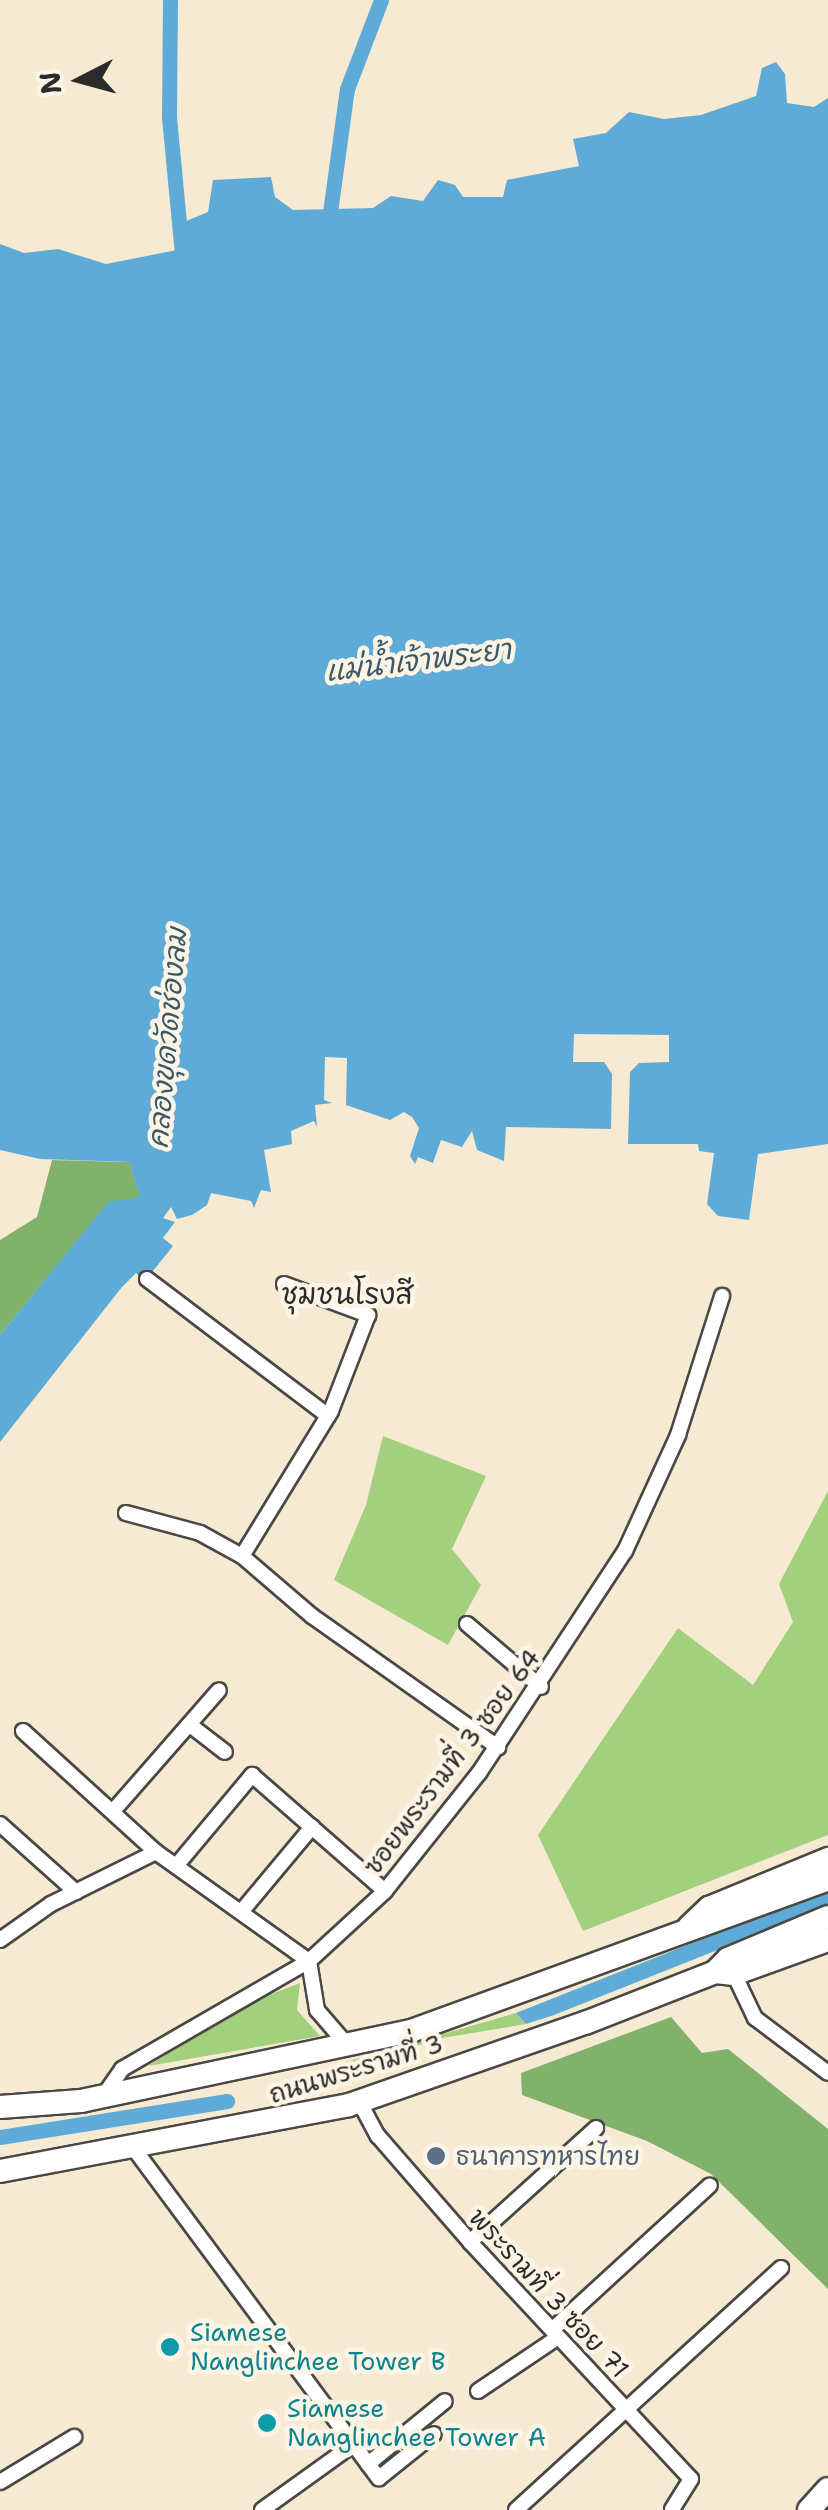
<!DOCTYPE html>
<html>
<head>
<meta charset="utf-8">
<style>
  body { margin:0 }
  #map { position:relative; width:828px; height:2510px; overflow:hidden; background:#f7ead2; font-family:"Shantell Sans","Playpen Sans Thai",sans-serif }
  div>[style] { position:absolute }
  .green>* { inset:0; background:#a2d07d }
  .forest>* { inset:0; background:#81b26c }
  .water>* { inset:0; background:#5fabd8 }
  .canal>* { height:15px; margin:-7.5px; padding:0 7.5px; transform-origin:7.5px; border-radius:7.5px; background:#5fabd8 }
  .roads { filter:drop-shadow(2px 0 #4a4844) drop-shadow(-2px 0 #4a4844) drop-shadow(0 2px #4a4844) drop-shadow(0 -2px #4a4844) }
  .street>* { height:14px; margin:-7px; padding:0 7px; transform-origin:7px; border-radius:7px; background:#fff }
  .primary>* { height:22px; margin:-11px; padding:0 11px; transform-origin:11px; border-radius:11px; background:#fff }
  .dots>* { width:28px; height:28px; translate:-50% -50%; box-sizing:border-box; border:5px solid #fcf5e5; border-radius:50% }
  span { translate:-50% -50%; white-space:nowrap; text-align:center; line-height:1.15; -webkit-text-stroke:9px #fcf5e5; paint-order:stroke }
  .street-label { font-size:25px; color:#2b2b2b }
  .service-label { font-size:25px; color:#4e5e75 }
  .left { translate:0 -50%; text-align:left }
  .culture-label { font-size:25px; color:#0d838f }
  .water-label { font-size:28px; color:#3d5868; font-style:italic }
  .neighbourhood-label { font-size:28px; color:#2b2b2b }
  .north { position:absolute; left:30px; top:30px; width:100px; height:100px; -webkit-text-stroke:8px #fcf5e5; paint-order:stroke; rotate:264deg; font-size:28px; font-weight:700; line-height:40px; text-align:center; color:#2b2b2b }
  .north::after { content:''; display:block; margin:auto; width:35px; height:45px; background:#2b2b2b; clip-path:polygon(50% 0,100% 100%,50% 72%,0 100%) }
</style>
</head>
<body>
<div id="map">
  <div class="green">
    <i style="clip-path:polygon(383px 1436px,486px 1476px,452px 1549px,481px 1585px,448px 1645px,334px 1580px,366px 1505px)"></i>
    <i style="clip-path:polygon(828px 1491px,828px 1835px,583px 1931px,538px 1835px,678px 1628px,753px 1685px,793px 1622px,779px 1584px)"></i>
    <i style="clip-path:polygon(300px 1983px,297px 2010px,320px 2036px,148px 2066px,256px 2000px)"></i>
    <i style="clip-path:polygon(516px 2013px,526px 2024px,442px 2038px,336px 2071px,339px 2064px)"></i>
  </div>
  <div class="forest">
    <i style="clip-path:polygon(52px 1160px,129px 1162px,141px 1198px,108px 1203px,0 1335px,0 1240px,37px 1217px)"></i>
    <i style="clip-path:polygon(671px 2017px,702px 2053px,728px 2049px,828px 2129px,828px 2289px,711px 2174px,647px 2141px,522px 2095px,521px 2073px)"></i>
  </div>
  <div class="water">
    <i style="clip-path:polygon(776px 62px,785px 74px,787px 103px,814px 107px,828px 98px,828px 1144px,758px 1154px,749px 1220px,718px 1216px,707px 1204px,714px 1153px,699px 1151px,698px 1144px,628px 1144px,630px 1072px,639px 1063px,669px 1062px,669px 1035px,574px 1034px,573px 1062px,604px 1062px,612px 1074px,611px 1129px,506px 1127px,504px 1161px,477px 1150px,472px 1131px,462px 1147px,441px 1140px,433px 1163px,418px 1157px,415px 1164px,410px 1156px,419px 1128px,412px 1117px,404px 1112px,390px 1120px,346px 1105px,347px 1058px,325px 1057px,324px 1100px,332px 1103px,315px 1105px,317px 1127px,314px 1121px,291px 1131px,292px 1144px,264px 1150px,271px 1192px,261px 1190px,254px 1208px,251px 1201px,211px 1193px,207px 1205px,192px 1215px,177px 1219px,171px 1207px,163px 1218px,175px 1222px,163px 1238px,173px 1246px,145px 1281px,136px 1273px,122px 1287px,0 1442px,0 1335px,108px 1202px,140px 1197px,129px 1162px,40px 1159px,0 1150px,0 244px,24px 253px,58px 249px,106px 264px,182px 249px,186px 221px,208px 212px,213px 180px,271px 177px,275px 197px,293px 210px,373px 208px,391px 196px,423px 201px,438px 180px,455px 185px,463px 197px,503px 197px,507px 180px,579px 166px,573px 139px,606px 133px,629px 112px,664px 119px,701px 115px,756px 96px,762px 68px)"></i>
    <i style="clip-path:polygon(828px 1889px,828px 1906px,554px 2015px,526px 2024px,516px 2013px)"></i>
  </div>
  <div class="canal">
    <i style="left:170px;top:0;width:117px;rotate:90.5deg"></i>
    <i style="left:169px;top:117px;width:149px;rotate:84.6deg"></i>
    <i style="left:328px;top:227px;width:139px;rotate:-82.2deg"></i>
    <i style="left:347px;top:89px;width:95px;rotate:-69.1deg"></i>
    <i style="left:0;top:2137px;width:230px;rotate:-9deg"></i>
  </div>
  <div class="roads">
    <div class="street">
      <i style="left:147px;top:1279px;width:227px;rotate:37.1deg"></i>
      <i style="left:284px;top:1284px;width:90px;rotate:20.3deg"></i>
      <i style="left:368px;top:1315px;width:103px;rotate:111.1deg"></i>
      <i style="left:331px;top:1411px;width:170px;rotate:121.5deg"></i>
      <i style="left:242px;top:1556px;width:92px;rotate:40.6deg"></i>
      <i style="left:312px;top:1616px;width:228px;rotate:35.2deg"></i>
      <i style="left:126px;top:1513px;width:77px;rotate:15.1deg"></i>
      <i style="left:200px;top:1533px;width:48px;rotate:28.7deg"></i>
      <i style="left:467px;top:1624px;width:97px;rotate:40.4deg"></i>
      <i style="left:190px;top:1725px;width:44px;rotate:37.6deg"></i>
      <i style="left:23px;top:1731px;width:180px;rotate:42.3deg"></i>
      <i style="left:156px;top:1852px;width:188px;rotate:35.5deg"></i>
      <i style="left:114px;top:1810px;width:159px;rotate:-48.8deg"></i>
      <i style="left:0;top:1824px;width:102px;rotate:41.8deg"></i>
      <i style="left:176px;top:1866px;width:119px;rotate:-50.1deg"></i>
      <i style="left:252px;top:1775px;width:176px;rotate:41.1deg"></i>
      <i style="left:241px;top:1912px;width:111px;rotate:-50.1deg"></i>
      <i style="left:0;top:1940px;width:62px;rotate:-35.2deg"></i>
      <i style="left:51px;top:1904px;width:117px;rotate:-26.3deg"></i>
      <i style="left:309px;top:1961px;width:50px;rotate:80.7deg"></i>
      <i style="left:317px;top:2010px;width:48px;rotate:49.3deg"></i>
      <i style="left:734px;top:1974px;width:49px;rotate:64.5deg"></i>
      <i style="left:755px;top:2018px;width:91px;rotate:37deg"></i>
      <i style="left:104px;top:2095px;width:32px;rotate:-55deg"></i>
      <i style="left:122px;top:2069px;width:216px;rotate:-30deg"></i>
      <i style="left:309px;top:1961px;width:103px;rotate:-42.6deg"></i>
      <i style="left:385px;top:1891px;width:151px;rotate:-51.5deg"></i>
      <i style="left:479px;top:1773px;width:266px;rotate:-56.7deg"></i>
      <i style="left:625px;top:1551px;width:128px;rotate:-65.4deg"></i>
      <i style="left:678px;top:1435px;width:146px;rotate:-72.4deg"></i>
      <i style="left:359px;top:2101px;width:40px;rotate:62deg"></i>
      <i style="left:378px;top:2136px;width:140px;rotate:49deg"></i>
      <i style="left:470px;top:2242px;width:324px;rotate:47deg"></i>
      <i style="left:691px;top:2479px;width:36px;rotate:122deg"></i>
      <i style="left:135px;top:2150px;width:409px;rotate:53.4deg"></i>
      <i style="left:379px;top:2478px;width:70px;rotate:-38.7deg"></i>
      <i style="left:470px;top:2242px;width:170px;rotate:-42.1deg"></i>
      <i style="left:552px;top:2330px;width:214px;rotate:-42.5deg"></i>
      <i style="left:478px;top:2391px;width:95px;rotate:-33.9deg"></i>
      <i style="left:368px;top:2464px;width:99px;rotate:-39.3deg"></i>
      <i style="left:0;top:2482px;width:87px;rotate:-31.3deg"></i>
      <i style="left:262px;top:2510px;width:110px;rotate:-35.7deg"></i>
      <i style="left:516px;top:2510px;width:359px;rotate:-42.4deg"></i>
    </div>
    <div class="primary">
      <i style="left:689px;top:1927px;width:28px;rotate:-44deg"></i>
      <i style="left:709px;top:1908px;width:129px;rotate:-22.4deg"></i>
      <i style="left:715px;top:1972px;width:19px;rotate:6deg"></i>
      <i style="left:734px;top:1974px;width:100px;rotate:-19.9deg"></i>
      <i style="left:0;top:2107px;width:81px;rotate:-4.2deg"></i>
      <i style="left:81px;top:2101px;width:337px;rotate:-12deg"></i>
      <i style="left:411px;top:2031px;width:444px;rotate:-20deg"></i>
      <i style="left:0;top:2171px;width:355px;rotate:-10.7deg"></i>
      <i style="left:349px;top:2105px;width:250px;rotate:-19.2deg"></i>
      <i style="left:585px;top:2023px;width:140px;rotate:-21.4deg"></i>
      <i style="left:715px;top:1972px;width:18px;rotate:-45deg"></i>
      <i style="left:728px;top:1959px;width:108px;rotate:-22.8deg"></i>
      <i style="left:809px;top:2510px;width:28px;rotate:-48deg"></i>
    </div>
  </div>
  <div class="dots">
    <i style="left:436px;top:2156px;background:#5c6f8a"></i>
    <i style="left:170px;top:2347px;background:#0f9aa8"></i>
    <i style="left:267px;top:2423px;background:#0f9aa8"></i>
  </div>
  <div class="street-label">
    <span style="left:452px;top:1762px;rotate:-53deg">ซอยพระรามที่ 3 ซอย 64</span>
    <span style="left:356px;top:2069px;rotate:-17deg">ถนนพระรามที่ 3</span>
    <span style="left:549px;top:2293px;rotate:47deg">พระรามที่ 3 ซอย 71</span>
  </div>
  <div class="service-label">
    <span class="left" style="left:456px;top:2156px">ธนาคารทหารไทย</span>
  </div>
  <div class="culture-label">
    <span class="left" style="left:190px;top:2347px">Siamese<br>Nanglinchee Tower B</span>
    <span class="left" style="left:287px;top:2423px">Siamese<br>Nanglinchee Tower A</span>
  </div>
  <div class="water-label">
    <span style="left:418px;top:660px;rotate:-7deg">แม่น้ำเจ้าพระยา</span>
    <span style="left:167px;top:1038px;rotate:-85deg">คลองขุดวัดช่องลม</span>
  </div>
  <div class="neighbourhood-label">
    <span style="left:347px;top:1294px">ชุมชนโรงสี</span>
  </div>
  <div class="north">N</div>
</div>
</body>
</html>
